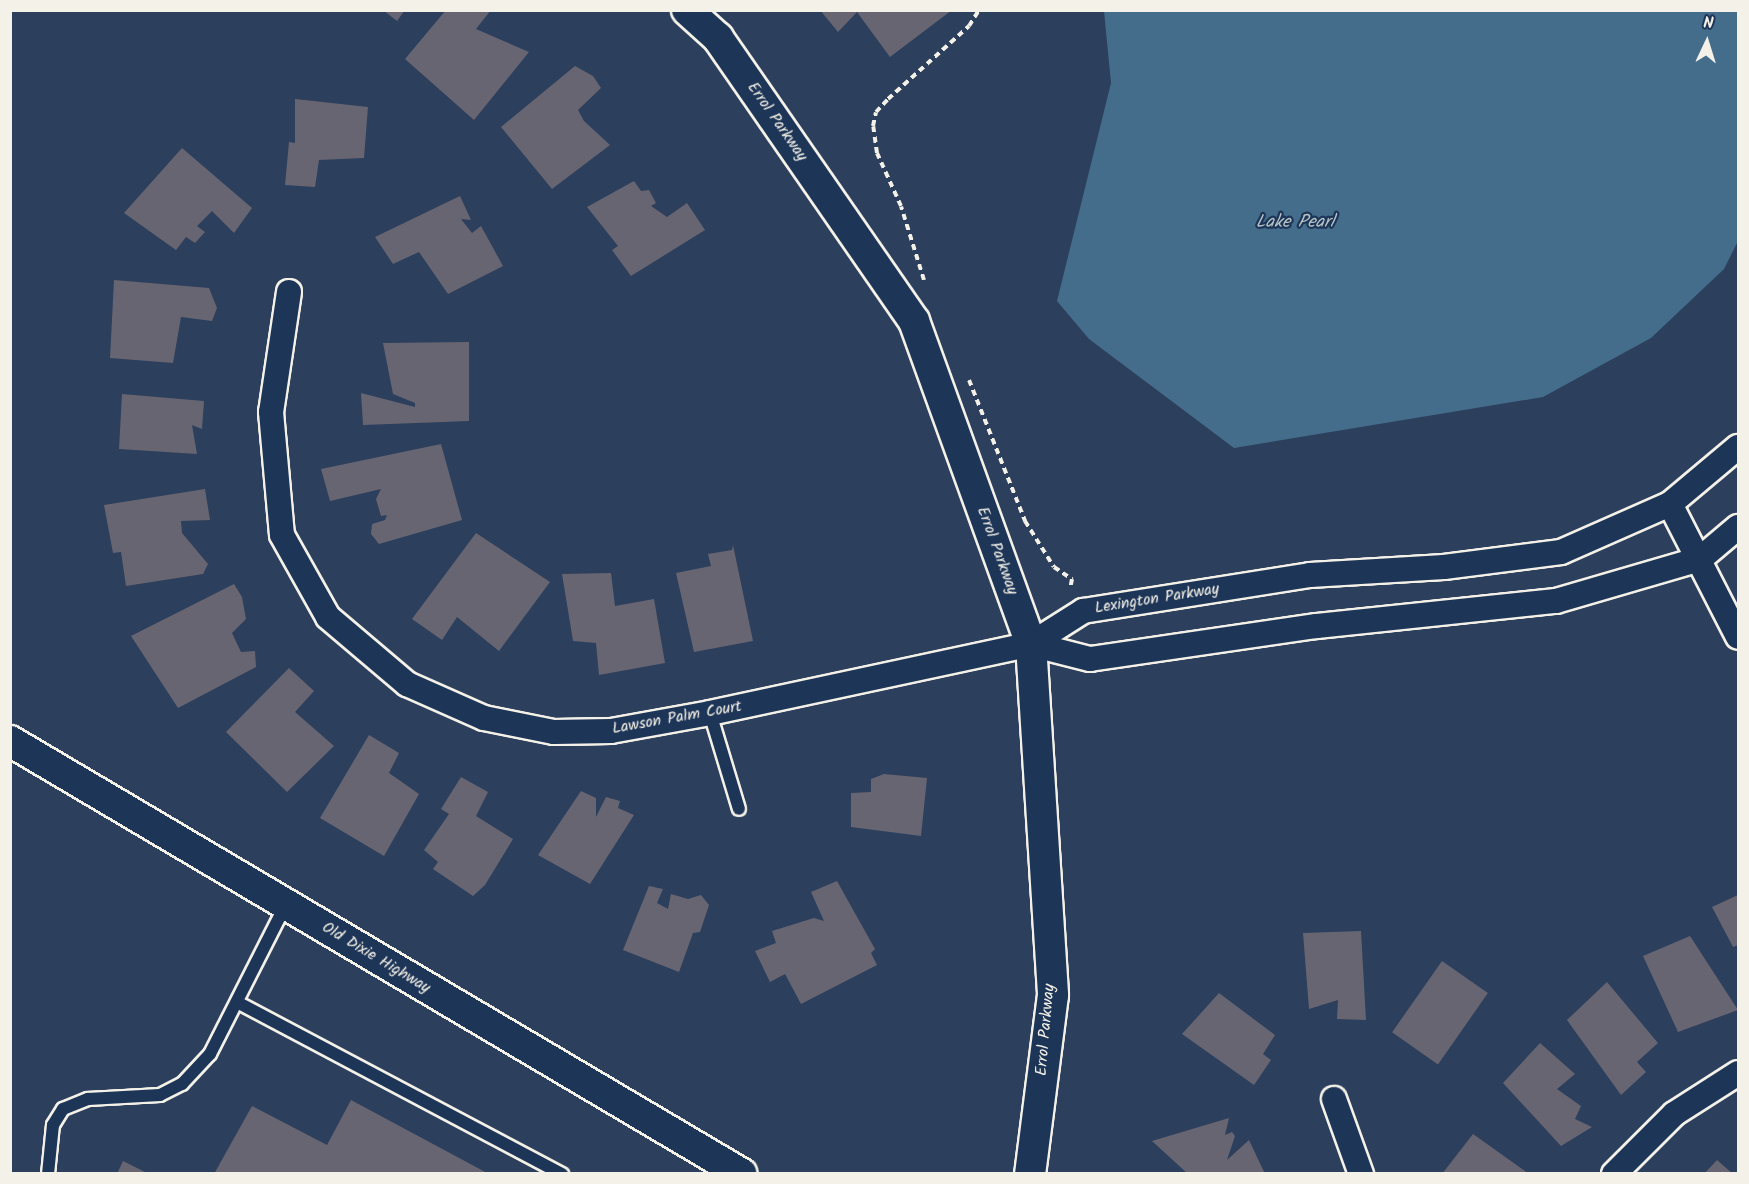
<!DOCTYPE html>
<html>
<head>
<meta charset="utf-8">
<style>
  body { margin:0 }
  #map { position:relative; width:1749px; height:1184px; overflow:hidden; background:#2c3f5c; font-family:Kalam,sans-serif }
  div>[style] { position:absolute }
  .water>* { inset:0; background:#446d8b }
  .building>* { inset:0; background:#686572; transform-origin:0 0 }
  .path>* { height:4px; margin-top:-2px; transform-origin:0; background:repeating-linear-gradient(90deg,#f4f1e8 0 6px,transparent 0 10.5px) }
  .roads { filter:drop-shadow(2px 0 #f4f1e8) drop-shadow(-2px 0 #f4f1e8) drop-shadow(0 2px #f4f1e8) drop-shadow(0 -2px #f4f1e8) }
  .service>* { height:12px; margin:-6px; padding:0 6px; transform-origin:6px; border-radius:6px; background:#1d3557 }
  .minor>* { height:24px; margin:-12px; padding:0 12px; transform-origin:12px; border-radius:12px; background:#1d3557 }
  .tertiary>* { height:30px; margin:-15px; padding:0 15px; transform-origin:15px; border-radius:15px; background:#1d3557 }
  span { translate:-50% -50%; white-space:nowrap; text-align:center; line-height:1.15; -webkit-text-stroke:4.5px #1d3557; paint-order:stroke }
  .street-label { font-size:16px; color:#f4f1e8 }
  .water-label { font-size:18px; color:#b6c3c7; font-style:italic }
  .frame { position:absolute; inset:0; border:12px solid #f4f1e8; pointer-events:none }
  .north { position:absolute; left:1677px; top:12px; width:60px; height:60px; -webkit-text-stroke:4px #1d3557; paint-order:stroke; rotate:4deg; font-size:16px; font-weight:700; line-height:24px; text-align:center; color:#f4f1e8 }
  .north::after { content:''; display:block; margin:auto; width:21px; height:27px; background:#f4f1e8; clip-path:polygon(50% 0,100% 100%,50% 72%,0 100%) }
</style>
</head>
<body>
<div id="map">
  <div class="water">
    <i style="clip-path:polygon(1104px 11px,1738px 11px,1738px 241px,1724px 269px,1651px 338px,1543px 397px,1234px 448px,1089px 339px,1057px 301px,1111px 83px)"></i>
  </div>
  <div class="building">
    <i style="clip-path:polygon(383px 10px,405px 10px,397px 21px)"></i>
    <i style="clip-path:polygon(446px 10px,491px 10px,476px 29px,529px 52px,474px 120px,405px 59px)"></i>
    <i style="clip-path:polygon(820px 10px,952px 10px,890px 57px,857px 12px,838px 32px)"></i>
    <i style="clip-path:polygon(575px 66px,593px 76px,601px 88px,578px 110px,584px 121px,610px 145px,552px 189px,501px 127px)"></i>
    <i style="clip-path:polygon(295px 99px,368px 107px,364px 158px,319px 160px,315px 187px,285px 185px,289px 142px,295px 143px)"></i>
    <i style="clip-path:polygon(182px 148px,252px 208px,234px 233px,212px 211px,197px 226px,205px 232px,195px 243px,186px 237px,176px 250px,124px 213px)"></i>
    <i style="clip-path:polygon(634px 181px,641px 191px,649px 190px,656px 203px,651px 206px,667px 217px,687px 203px,705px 230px,631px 276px,612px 250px,618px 246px,587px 207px)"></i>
    <i style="clip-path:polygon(460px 196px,471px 220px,461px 219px,472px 233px,481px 226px,503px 266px,448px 294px,419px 252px,393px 264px,375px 237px)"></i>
    <i style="clip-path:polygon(114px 280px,209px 288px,217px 308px,212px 321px,181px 317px,173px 363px,110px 358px)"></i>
    <i style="clip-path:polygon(469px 342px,469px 421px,363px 425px,361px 393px,415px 407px,415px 403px,393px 394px,383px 343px)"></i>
    <i style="clip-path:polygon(122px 394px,204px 401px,202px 429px,192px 425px,197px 454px,119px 449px)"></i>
    <i style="clip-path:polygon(441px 444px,462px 520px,379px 544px,371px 534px,372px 524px,385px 520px,387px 515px,381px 516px,376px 499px,381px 489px,330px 501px,321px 469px)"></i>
    <i style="clip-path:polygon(205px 489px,210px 520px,181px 521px,182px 533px,208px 564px,203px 574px,126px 586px,121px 552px,113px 553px,104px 505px)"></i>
    <i style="clip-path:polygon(476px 533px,550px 582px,499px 651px,457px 617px,442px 640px,412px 619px)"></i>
    <i style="clip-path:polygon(733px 545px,753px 641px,694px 652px,676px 573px,711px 566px,708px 554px,732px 550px)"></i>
    <i style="clip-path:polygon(611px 573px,615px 606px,654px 599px,665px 663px,599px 675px,596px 643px,573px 641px,562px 574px)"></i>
    <i style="clip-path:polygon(234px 584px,242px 597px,246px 619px,232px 633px,241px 652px,255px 651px,256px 667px,178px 708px,131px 636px)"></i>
    <i style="clip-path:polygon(289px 668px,314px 691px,295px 712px,334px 746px,287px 792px,226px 732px)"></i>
    <i style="clip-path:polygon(369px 735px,399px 753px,389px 773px,419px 794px,384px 856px,320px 818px)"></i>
    <i style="clip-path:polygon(884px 774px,927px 778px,921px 836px,851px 827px,851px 793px,871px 792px,871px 779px)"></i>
    <i style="clip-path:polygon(461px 777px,488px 792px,476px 816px,513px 839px,485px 885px,473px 896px,433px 869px,438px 862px,424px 850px,449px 814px,441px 809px)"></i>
    <i style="clip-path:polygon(581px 791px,596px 798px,596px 817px,606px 797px,620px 801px,618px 808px,634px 815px,590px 884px,538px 855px)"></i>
    <i style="clip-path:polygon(837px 881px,875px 949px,871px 953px,877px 965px,801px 1004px,785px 974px,770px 982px,755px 951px,776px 943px,772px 931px,814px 918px,824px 921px,811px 892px)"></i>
    <i style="clip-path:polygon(649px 886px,663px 889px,657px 903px,668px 909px,671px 894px,688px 899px,701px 895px,709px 905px,700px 932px,693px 933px,679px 972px,623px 950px)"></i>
    <i style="clip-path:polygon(1738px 895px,1738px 945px,1733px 947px,1712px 907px)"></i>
    <i style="clip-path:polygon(1361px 931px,1366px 1020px,1337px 1019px,1338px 1000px,1309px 1009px,1303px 933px)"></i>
    <i style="clip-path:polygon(1690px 936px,1738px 1010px,1678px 1032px,1643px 956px)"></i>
    <i style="left:1442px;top:961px;width:56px;height:87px;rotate:35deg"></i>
    <i style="clip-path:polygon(1607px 982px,1658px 1043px,1637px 1062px,1646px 1072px,1621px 1095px,1567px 1020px)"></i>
    <i style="clip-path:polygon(1219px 993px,1275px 1035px,1263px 1054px,1271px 1060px,1254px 1085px,1182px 1034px)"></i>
    <i style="clip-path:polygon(1540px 1043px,1575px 1074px,1557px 1089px,1581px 1106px,1575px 1119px,1592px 1127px,1561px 1146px,1503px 1083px)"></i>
    <i style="clip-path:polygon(351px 1100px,489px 1174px,214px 1174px,252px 1106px,327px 1145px)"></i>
    <i style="clip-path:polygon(1229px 1118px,1225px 1135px,1232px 1132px,1235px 1136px,1227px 1160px,1249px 1140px,1265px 1174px,1188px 1174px,1152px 1141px)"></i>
    <i style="clip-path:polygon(1473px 1134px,1529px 1174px,1442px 1174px)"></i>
    <i style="clip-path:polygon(1717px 1160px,1733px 1174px,1704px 1174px)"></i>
    <i style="clip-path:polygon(123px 1161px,149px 1174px,117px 1174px)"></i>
  </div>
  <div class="path">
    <i style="left:924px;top:280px;width:77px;rotate:-107.3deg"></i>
    <i style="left:901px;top:206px;width:58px;rotate:-114.4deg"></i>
    <i style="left:877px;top:153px;width:27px;rotate:-98deg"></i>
    <i style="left:873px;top:126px;width:14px;rotate:-78deg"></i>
    <i style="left:876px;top:112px;width:18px;rotate:-47deg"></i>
    <i style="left:888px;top:99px;width:109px;rotate:-42deg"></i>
    <i style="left:969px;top:26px;width:19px;rotate:-58deg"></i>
    <i style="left:969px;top:380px;width:152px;rotate:68.3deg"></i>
    <i style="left:1025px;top:521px;width:54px;rotate:57.8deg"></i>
    <i style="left:1054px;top:567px;width:22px;rotate:34deg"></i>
    <i style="left:1072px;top:579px;width:10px;rotate:101deg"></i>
  </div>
  <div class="roads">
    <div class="service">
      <i style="left:710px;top:713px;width:100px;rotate:73.2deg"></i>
      <i style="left:237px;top:1002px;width:368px;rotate:27.9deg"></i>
      <i style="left:48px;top:1174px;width:49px;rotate:-84.2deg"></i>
      <i style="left:53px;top:1125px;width:19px;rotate:-58deg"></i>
      <i style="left:63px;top:1109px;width:27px;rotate:-22deg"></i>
      <i style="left:88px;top:1099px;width:72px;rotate:-3.2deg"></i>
      <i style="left:160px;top:1095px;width:25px;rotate:-27deg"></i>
      <i style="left:182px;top:1084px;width:41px;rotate:-47deg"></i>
      <i style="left:210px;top:1054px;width:168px;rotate:-63.1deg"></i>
    </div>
    <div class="minor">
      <i style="left:289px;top:292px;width:121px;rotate:98.5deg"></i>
      <i style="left:271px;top:412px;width:123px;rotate:84.9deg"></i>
      <i style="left:282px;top:535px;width:94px;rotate:60.7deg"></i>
      <i style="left:328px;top:617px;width:104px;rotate:40.3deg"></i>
      <i style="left:407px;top:684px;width:84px;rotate:23.8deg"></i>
      <i style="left:484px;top:718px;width:71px;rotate:11.3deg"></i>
      <i style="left:554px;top:732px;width:57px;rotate:-1deg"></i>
      <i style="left:611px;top:731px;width:101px;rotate:-10.3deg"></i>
      <i style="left:710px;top:713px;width:328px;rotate:-12.1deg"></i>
      <i style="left:1031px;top:644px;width:62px;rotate:-32.4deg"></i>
      <i style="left:1083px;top:611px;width:230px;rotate:-9deg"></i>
      <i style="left:1310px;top:575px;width:134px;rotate:-3.4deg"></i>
      <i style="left:1444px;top:567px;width:118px;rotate:-7.3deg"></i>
      <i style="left:1561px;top:552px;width:119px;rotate:-23.8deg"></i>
      <i style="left:1670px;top:504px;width:89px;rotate:-40deg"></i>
      <i style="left:1670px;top:504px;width:149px;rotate:62.9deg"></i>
      <i style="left:1031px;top:644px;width:61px;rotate:14.3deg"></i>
      <i style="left:1090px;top:659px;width:229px;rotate:-8.3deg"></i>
      <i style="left:1317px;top:626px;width:240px;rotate:-6deg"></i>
      <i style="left:1556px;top:601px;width:150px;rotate:-16.3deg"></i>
      <i style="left:1700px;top:559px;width:50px;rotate:-40.1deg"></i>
      <i style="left:1334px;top:1099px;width:80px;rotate:70.2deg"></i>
      <i style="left:1614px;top:1174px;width:85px;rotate:-45deg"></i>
      <i style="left:1674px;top:1114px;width:76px;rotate:-32.6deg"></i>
    </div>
    <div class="tertiary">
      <i style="left:687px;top:10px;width:42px;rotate:42.1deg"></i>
      <i style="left:718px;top:38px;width:344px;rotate:55.3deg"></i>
      <i style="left:914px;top:321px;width:344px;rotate:70.1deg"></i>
      <i style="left:1031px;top:644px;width:352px;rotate:86.4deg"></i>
      <i style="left:1053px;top:995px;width:180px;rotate:97.3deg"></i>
      <i style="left:10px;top:741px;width:850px;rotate:30.61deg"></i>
    </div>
  </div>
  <div class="street-label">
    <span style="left:777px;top:122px;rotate:55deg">Errol Parkway</span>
    <span style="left:997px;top:551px;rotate:70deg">Errol Parkway</span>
    <span style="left:1157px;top:599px;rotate:-9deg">Lexington Parkway</span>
    <span style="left:677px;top:718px;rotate:-10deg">Lawson Palm Court</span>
    <span style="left:376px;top:958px;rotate:31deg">Old Dixie Highway</span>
    <span style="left:1046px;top:1030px;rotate:-85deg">Errol Parkway</span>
  </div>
  <div class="water-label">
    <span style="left:1295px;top:223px">Lake Pearl</span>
  </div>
  <div class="frame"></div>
  <div class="north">N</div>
</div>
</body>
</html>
